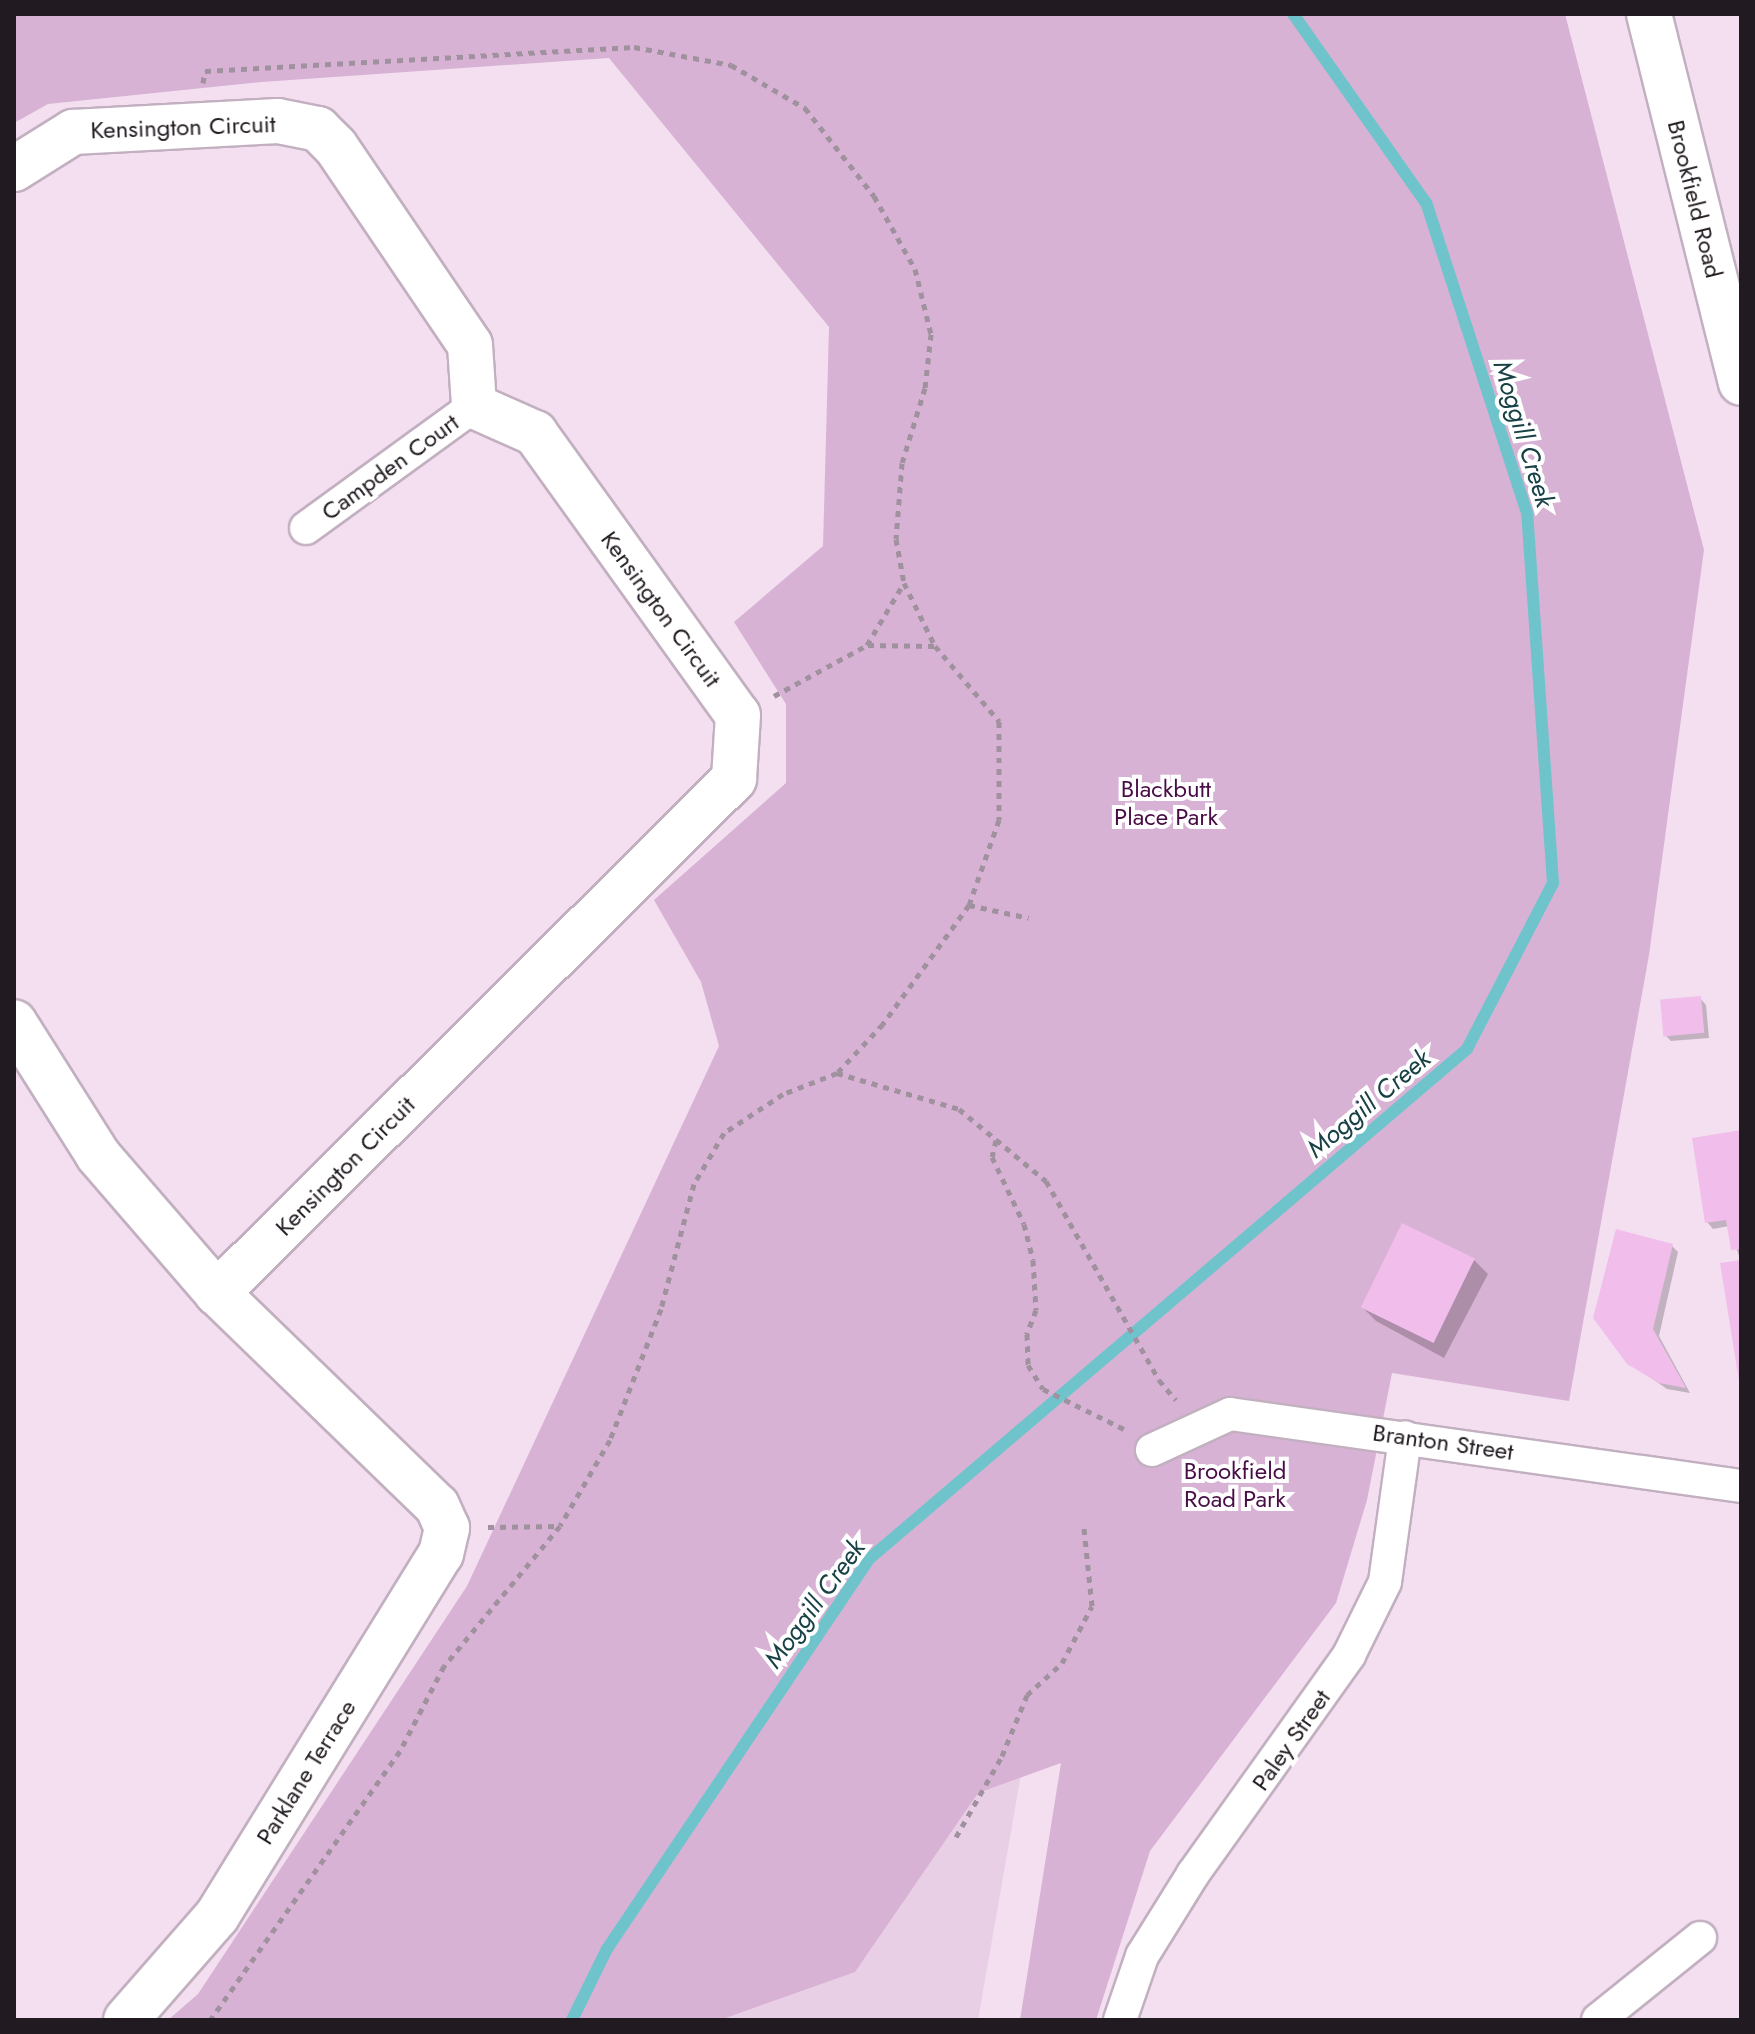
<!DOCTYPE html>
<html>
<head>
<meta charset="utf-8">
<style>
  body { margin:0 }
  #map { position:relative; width:1755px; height:2034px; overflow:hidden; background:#f3dff0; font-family:Jost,sans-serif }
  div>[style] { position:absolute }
  .built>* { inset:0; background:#e8cfe5 }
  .green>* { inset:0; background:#d8b2d4 }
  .shadow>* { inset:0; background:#0003 }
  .stream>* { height:12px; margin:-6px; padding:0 6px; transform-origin:6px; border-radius:6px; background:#6fc4cc }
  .building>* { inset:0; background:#f1beeb; transform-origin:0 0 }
  .path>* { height:5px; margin-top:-2.5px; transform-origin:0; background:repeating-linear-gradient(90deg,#a0919e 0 6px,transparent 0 12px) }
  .roads { filter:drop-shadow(2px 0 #c2b0c0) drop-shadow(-2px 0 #c2b0c0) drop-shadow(0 2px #c2b0c0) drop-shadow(0 -2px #c2b0c0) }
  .street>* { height:32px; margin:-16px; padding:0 16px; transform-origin:16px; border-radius:16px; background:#fff }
  .secondary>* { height:44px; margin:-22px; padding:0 22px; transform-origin:22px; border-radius:22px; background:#fff }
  span { translate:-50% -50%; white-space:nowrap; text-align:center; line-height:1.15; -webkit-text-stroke:8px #fff; paint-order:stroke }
  .street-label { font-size:24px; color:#211a20 }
  .park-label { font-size:24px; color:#490d46 }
  .water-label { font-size:26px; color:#184145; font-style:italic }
  .frame { position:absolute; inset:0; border:16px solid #211a20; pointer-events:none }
</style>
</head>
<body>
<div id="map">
  <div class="built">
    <i style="clip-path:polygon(1055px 1580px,978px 2020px,631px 2020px)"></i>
  </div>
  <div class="green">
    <i style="clip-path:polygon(14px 14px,1565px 14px,1704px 550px,1649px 955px,1569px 1401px,1392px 1373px,1367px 1500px,1336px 1603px,1150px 1851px,1096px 2020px,1020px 2020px,1061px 1763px,978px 1793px,855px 1972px,720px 2020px,168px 2020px,198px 1994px,467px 1586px,719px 1046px,701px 982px,654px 900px,786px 783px,786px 704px,734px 622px,823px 546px,829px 327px,609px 58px,262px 82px,48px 104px,14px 123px)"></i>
  </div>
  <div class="shadow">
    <i style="clip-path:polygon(1700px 998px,1706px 1005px,1709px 1038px,1671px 1041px,1665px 1035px)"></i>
    <i style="clip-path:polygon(1741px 1132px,1741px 1255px,1739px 1256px,1729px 1226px,1713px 1229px,1707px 1222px)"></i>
    <i style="clip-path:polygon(1403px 1225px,1474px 1260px,1488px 1274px,1444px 1358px,1376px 1321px,1362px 1307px)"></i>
    <i style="clip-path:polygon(1672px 1246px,1678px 1252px,1659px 1336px,1690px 1393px,1667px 1389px,1628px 1362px)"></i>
  </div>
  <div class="stream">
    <i style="left:572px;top:2020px;width:79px;rotate:-63.8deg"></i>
    <i style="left:607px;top:1949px;width:470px;rotate:-56.1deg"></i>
    <i style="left:869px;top:1559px;width:786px;rotate:-40.46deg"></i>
    <i style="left:1467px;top:1049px;width:187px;rotate:-62.6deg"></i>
    <i style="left:1553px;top:883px;width:371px;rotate:-94deg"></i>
    <i style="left:1527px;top:513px;width:326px;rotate:-108deg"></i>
    <i style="left:1426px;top:203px;width:231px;rotate:-125.1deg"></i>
  </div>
  <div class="building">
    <i style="left:1701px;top:996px;width:37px;height:41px;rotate:85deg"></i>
    <i style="clip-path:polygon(1741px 1130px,1741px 1249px,1731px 1250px,1726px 1220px,1705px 1223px,1692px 1138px)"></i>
    <i style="left:1402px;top:1223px;width:81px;height:94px;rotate:26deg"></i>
    <i style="clip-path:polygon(1616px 1229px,1673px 1244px,1653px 1329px,1686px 1388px,1659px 1383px,1627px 1364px,1593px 1318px)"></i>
    <i style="clip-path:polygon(1741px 1260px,1741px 1381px,1739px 1381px,1720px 1263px)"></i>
  </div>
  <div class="path">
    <i style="left:203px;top:83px;width:12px;rotate:-81deg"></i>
    <i style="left:205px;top:71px;width:430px;rotate:-3.2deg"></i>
    <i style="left:634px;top:47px;width:99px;rotate:10.5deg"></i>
    <i style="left:731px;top:65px;width:86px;rotate:30.2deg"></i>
    <i style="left:805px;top:108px;width:112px;rotate:51.9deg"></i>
    <i style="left:874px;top:196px;width:84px;rotate:60.7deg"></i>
    <i style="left:915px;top:269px;width:67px;rotate:76.2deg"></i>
    <i style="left:931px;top:334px;width:54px;rotate:96.3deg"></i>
    <i style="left:925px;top:388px;width:78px;rotate:107deg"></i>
    <i style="left:902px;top:463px;width:76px;rotate:94.5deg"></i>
    <i style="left:896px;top:539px;width:45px;rotate:79.7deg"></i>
    <i style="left:904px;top:583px;width:70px;rotate:63.8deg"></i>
    <i style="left:935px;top:646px;width:99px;rotate:49.5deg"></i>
    <i style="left:999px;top:721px;width:99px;rotate:90deg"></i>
    <i style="left:999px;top:820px;width:90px;rotate:109.4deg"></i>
    <i style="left:969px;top:905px;width:147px;rotate:125.9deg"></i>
    <i style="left:883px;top:1024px;width:67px;rotate:133.2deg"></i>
    <i style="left:837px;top:1073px;width:58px;rotate:158.7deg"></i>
    <i style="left:783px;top:1094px;width:71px;rotate:146.5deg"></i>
    <i style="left:724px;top:1133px;width:59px;rotate:120.5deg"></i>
    <i style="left:694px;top:1184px;width:129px;rotate:104.8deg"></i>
    <i style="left:661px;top:1309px;width:141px;rotate:111.3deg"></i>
    <i style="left:610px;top:1440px;width:99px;rotate:120.2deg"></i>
    <i style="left:560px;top:1526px;width:182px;rotate:129.6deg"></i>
    <i style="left:444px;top:1666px;width:96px;rotate:117.4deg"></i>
    <i style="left:400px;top:1751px;width:329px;rotate:125.2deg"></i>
    <i style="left:868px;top:645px;width:66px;rotate:0.9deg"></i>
    <i style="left:774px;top:696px;width:106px;rotate:-28.7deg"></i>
    <i style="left:867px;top:645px;width:72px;rotate:-59.2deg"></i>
    <i style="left:969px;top:905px;width:61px;rotate:12.2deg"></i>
    <i style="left:837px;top:1073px;width:127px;rotate:16.4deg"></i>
    <i style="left:959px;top:1109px;width:113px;rotate:39.6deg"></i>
    <i style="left:1046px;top:1181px;width:229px;rotate:60.4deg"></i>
    <i style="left:1159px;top:1380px;width:26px;rotate:50deg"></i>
    <i style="left:996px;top:1140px;width:17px;rotate:103deg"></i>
    <i style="left:992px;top:1157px;width:74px;rotate:64.5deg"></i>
    <i style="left:1024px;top:1224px;width:37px;rotate:76deg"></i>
    <i style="left:1033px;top:1260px;width:50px;rotate:86.6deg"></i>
    <i style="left:1036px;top:1310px;width:26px;rotate:111deg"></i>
    <i style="left:1027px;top:1334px;width:31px;rotate:88deg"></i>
    <i style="left:1028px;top:1365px;width:28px;rotate:58deg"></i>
    <i style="left:1043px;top:1389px;width:93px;rotate:26.3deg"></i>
    <i style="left:488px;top:1527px;width:72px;rotate:-0.8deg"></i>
    <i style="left:956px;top:1837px;width:93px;rotate:-60.4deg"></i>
    <i style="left:1002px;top:1756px;width:66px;rotate:-67.7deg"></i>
    <i style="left:1027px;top:1695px;width:47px;rotate:-42.4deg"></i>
    <i style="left:1062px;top:1663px;width:64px;rotate:-62.2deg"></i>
    <i style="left:1092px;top:1606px;width:78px;rotate:-95.9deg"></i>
  </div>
  <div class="roads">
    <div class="street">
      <i style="left:306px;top:528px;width:208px;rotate:-36deg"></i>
      <i style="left:1152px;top:1450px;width:86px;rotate:-24.8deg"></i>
      <i style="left:1230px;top:1414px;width:516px;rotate:8.02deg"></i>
      <i style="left:1120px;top:2020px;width:68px;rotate:-71deg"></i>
      <i style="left:1142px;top:1956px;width:97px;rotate:-58.1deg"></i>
      <i style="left:1193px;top:1874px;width:269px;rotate:-54.5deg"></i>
      <i style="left:1349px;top:1655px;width:81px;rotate:-63.7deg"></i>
      <i style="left:1385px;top:1582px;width:146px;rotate:-82.1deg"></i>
      <i style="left:1598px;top:2020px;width:131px;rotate:-38.8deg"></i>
    </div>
    <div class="secondary">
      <i style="left:1649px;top:14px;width:380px;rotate:76deg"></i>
      <i style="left:14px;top:169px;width:70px;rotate:-32.1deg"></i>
      <i style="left:73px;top:132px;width:205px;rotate:-3.1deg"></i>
      <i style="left:278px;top:121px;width:41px;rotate:11.3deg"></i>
      <i style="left:318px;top:129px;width:25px;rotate:45deg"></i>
      <i style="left:336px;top:147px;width:239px;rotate:55.9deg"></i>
      <i style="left:470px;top:345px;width:61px;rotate:86.2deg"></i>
      <i style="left:474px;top:406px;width:67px;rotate:23.9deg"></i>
      <i style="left:535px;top:433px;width:347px;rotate:54.3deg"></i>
      <i style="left:738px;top:715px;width:64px;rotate:93.6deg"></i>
      <i style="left:734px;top:779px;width:729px;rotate:135.17deg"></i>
      <i style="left:217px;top:1293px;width:182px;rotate:-130.8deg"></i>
      <i style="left:98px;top:1155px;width:157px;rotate:-122.3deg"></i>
      <i style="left:126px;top:2020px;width:138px;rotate:-48.8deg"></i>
      <i style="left:217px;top:1916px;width:426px;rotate:-58.3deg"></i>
      <i style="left:441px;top:1554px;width:27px;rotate:-77deg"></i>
      <i style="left:447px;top:1528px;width:24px;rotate:-114deg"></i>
      <i style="left:437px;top:1506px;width:306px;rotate:-135.9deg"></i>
    </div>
  </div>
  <div class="street-label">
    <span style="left:183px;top:127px;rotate:-2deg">Kensington Circuit</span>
    <span style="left:1695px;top:199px;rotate:76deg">Brookfield Road</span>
    <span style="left:390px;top:467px;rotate:-36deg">Campden Court</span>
    <span style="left:661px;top:609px;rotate:54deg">Kensington Circuit</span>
    <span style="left:345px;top:1166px;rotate:-45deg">Kensington Circuit</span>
    <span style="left:1443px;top:1442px;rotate:8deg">Branton Street</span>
    <span style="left:1291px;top:1740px;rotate:-55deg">Paley Street</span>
    <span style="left:306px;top:1772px;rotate:-58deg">Parklane Terrace</span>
  </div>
  <div class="park-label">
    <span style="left:1166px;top:803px">Blackbutt<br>Place Park</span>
    <span style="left:1235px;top:1485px">Brookfield<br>Road Park</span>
  </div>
  <div class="water-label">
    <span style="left:1523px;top:434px;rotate:73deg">Moggill Creek</span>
    <span style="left:1369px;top:1104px;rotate:-40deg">Moggill Creek</span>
    <span style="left:815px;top:1604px;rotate:-54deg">Moggill Creek</span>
  </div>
  <div class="frame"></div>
</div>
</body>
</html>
